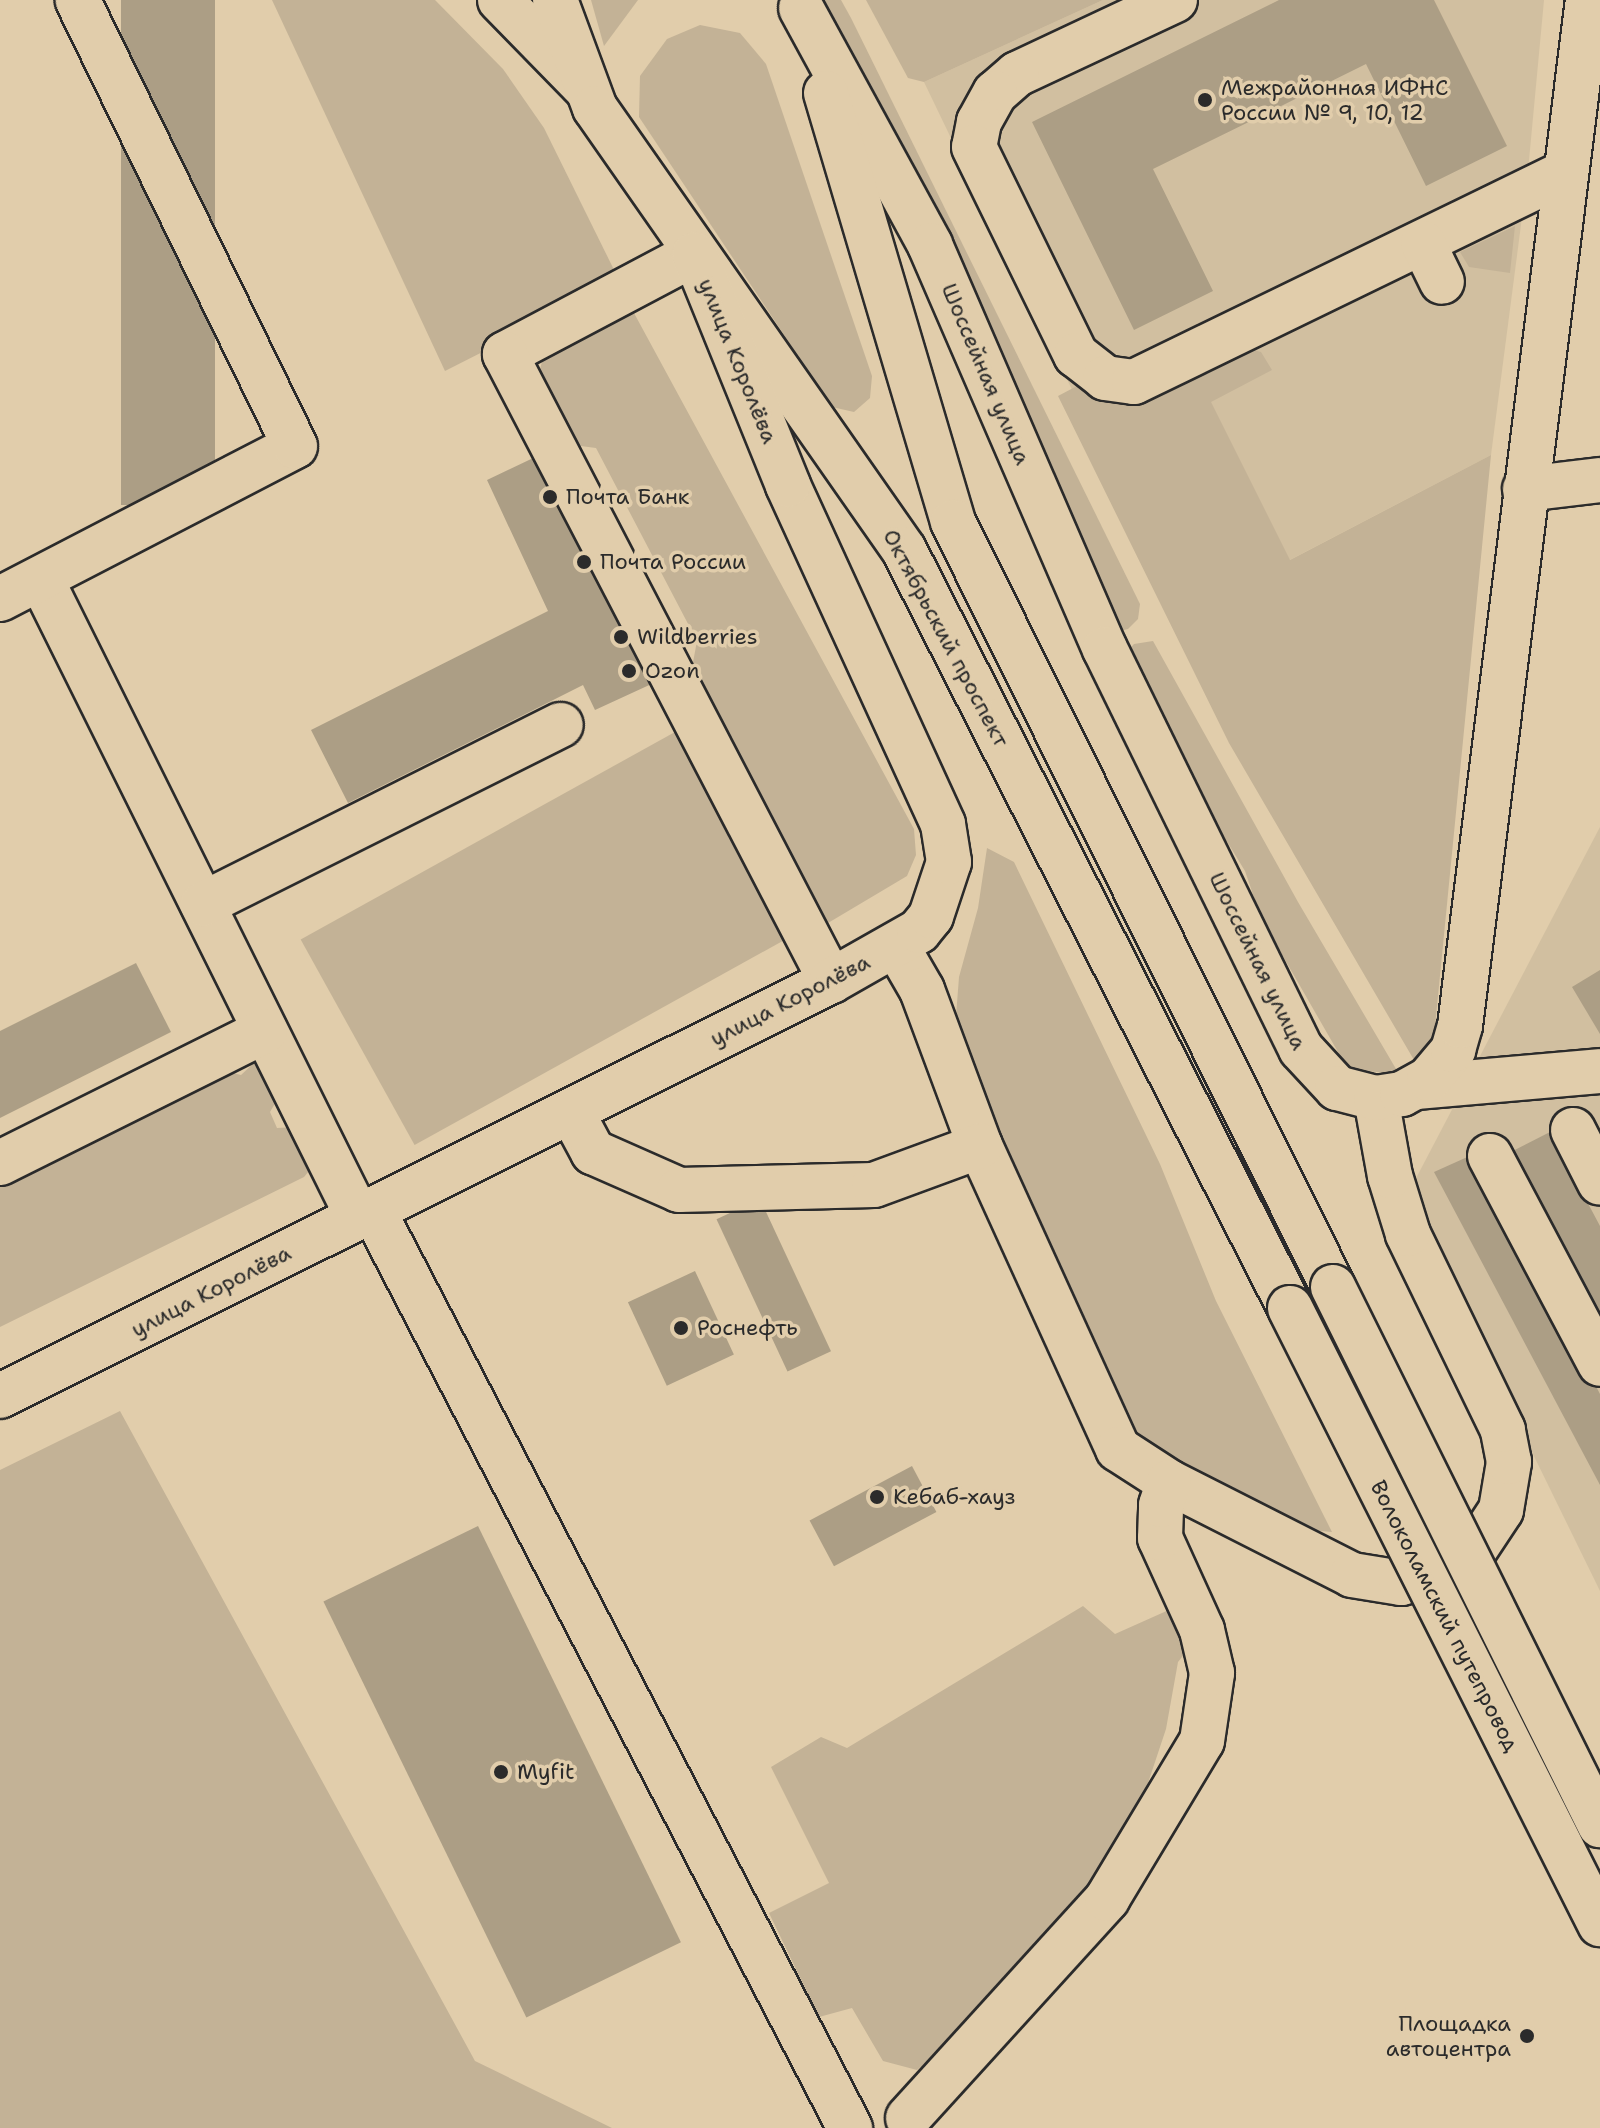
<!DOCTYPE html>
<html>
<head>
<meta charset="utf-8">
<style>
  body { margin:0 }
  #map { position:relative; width:1600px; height:2128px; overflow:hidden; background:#e1cdab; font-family:"Shantell Sans",sans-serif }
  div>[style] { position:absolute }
  .built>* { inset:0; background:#d1bfa0 }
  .green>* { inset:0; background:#c3b296; transform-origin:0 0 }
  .building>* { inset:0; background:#ac9e85; transform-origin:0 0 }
  .roads { filter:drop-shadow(2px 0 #2b2b2b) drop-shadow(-2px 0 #2b2b2b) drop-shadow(0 2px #2b2b2b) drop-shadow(0 -2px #2b2b2b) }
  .minor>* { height:44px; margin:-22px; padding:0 22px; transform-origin:22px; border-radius:22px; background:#e1cdab }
  .major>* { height:44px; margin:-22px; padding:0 22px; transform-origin:22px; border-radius:22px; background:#e1cdab }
  .bridges { filter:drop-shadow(2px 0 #2b2b2b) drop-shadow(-2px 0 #2b2b2b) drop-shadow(0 2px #2b2b2b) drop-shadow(0 -2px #2b2b2b) }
  .major-bridge>* { height:44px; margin:-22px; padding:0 22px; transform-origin:22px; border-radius:22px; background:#e1cdab }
  .dots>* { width:22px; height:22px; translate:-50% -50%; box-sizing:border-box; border:4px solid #e1cdab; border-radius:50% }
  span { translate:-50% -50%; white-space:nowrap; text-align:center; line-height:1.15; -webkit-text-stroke:7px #e1cdab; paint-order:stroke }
  .poi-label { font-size:22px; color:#2b2b2b }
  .left { translate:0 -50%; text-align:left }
  .right { translate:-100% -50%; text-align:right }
  .street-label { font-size:22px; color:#2b2b2b }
</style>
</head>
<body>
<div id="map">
  <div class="built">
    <i style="clip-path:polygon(1103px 0,1544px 0,1528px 171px,1491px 455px,1255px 578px,1113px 475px,924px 82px)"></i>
    <i style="clip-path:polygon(1600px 827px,1600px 1591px,1455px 1295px,1413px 1184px)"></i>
  </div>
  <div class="green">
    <i style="clip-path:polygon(272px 0,435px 0,503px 69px,544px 128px,620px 282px,445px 371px)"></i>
    <i style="clip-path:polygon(591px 0,638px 0,604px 46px)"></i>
    <i style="clip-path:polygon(800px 0,841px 0,851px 18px,1140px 604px,1138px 619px,1128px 629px,1111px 633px)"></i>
    <i style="clip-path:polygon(866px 0,1103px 0,924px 82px,908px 78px)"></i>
    <i style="clip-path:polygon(700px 25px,740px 33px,766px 64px,872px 376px,870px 398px,854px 412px,832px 407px,639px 117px,640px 76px,667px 39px)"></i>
    <i style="clip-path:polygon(1515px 226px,1510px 273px,1469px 267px,1460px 252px)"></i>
    <i style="clip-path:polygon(628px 302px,914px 829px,916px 855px,907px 876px,828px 923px,691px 673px,697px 641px,596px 448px,573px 445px,538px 377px,545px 350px)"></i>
    <i style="clip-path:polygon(1249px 349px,1261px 352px,1272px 370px,1211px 402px,1290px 560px,1491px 455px,1434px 1037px,1414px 1060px,1229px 743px,1058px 396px,1077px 386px)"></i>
    <i style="clip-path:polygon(1153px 641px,1298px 902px,1399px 1074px,1355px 1070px,1342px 1059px,1261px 918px,1245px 871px,1168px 745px,1125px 654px,1134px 644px)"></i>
    <i style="left:675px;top:732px;width:235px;height:428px;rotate:61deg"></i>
    <i style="clip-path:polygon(987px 848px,1014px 862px,1160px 1164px,1216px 1301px,1332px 1532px,1298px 1529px,1132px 1440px,1024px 1216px,955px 1029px,959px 977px,978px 908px)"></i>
    <i style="clip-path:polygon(256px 1061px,284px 1088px,270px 1112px,277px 1128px,296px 1127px,314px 1165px,304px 1177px,0 1327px,0 1173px,220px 1070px,241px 1075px)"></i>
    <i style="clip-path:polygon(120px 1411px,475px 2061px,612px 2128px,0 2128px,0 1470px)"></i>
    <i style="clip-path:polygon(1083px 1606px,1115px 1634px,1171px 1609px,1189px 1648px,1178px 1662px,1166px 1729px,1144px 1795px,1091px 1884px,967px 2027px,917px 2070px,883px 2061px,852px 2008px,819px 2017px,769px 1913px,829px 1883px,771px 1767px,821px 1737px,847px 1748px)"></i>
  </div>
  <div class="building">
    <i style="left:121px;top:0;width:94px;height:505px"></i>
    <i style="clip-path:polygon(1279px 0,1434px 0,1507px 146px,1426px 186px,1366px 64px,1263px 115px,1153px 169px,1213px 291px,1134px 330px,1032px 122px)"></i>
    <i style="clip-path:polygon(550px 450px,658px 681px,595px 710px,583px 685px,348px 803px,311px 730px,548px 611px,487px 480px)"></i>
    <i style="clip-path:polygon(136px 963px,171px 1032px,0 1118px,0 1031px)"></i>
    <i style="clip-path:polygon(1600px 970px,1600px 1034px,1572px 987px)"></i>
    <i style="clip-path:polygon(1550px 1132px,1600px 1226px,1600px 1341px,1503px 1156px)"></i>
    <i style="clip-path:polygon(1474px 1154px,1600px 1394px,1600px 1485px,1434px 1172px)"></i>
    <i style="left:760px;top:1199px;width:168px;height:48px;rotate:65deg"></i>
    <i style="left:695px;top:1271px;width:92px;height:74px;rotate:65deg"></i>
    <i style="left:912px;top:1466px;width:52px;height:116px;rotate:62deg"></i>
    <i style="left:478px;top:1526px;width:463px;height:172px;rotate:64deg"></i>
  </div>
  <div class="roads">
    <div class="minor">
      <i style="left:500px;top:0;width:124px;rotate:45.7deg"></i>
      <i style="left:1175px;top:0;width:174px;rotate:154.9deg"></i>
      <i style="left:1017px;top:74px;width:29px;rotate:139deg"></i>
      <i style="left:995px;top:93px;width:33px;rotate:119deg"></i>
      <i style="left:979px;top:122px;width:25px;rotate:101deg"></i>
      <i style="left:974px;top:147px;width:232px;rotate:63.9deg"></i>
      <i style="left:1076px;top:355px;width:37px;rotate:38deg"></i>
      <i style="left:1105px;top:378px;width:29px;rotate:8deg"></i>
      <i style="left:1134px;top:382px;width:476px;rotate:-25.9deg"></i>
      <i style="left:1423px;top:243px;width:43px;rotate:64deg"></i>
      <i style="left:694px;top:254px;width:214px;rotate:152.1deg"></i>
      <i style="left:505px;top:354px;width:707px;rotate:62.53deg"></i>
      <i style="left:1525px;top:489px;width:76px;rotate:-6.8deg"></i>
      <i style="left:41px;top:579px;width:712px;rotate:63.58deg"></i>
      <i style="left:0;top:599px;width:332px;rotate:-27.4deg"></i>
      <i style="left:295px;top:446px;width:496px;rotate:-116deg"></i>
      <i style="left:203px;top:904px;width:400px;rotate:-26.6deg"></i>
      <i style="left:896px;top:945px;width:52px;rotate:60deg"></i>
      <i style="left:922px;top:990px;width:166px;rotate:69.6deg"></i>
      <i style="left:980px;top:1146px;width:333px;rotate:65.5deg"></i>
      <i style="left:1118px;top:1449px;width:61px;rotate:32.9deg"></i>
      <i style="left:1169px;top:1482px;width:205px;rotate:26.9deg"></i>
      <i style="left:1352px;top:1575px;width:50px;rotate:9.3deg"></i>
      <i style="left:1401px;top:1583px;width:48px;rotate:-15.8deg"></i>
      <i style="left:1447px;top:1570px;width:33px;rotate:-35deg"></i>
      <i style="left:1474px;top:1551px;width:49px;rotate:-56.6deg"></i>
      <i style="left:1501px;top:1510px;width:49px;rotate:-80.5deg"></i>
      <i style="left:1509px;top:1462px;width:33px;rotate:-101deg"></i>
      <i style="left:1503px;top:1430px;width:218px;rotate:-115.9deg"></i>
      <i style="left:1408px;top:1234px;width:61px;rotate:-107.2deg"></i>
      <i style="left:1390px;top:1176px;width:79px;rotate:-100.2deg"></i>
      <i style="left:1418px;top:1087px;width:183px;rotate:-5deg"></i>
      <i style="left:571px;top:1111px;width:47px;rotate:61.8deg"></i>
      <i style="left:593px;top:1152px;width:94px;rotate:23.8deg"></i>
      <i style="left:679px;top:1190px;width:195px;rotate:-1.5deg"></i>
      <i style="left:874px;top:1185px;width:113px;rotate:-20.2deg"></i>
      <i style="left:1573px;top:1130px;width:59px;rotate:63deg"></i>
      <i style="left:1490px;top:1156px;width:235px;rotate:62.1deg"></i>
      <i style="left:0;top:1163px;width:296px;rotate:-26.5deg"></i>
      <i style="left:373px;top:1210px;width:1035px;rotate:62.54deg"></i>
      <i style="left:908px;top:2118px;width:296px;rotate:-47.7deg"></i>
      <i style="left:1107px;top:1899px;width:184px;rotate:-59deg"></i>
      <i style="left:1202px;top:1741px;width:69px;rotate:-81.6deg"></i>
      <i style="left:1212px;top:1673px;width:44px;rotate:-103.1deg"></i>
      <i style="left:1202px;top:1630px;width:101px;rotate:-114.5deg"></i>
      <i style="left:1160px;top:1538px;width:33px;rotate:-88deg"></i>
      <i style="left:1161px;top:1505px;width:24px;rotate:-71deg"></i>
    </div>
    <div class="major">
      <i style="left:555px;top:0;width:115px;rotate:69.7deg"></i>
      <i style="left:595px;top:108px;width:539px;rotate:55.04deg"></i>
      <i style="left:904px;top:550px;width:851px;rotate:63.01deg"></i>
      <i style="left:801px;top:8px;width:270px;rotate:61.4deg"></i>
      <i style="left:930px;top:245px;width:440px;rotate:66.6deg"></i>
      <i style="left:1105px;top:649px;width:445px;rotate:63.9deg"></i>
      <i style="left:1301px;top:1049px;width:53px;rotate:47.3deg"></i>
      <i style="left:1337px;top:1088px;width:40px;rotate:14.4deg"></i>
      <i style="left:1376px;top:1098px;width:26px;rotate:-9deg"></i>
      <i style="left:1402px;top:1094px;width:31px;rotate:-29deg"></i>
      <i style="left:1429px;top:1079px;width:38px;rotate:-50deg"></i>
      <i style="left:1453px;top:1050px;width:25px;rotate:-74deg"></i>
      <i style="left:1460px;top:1026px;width:1034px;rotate:-82.89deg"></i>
      <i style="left:826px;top:93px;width:447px;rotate:73.5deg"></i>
      <i style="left:953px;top:522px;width:854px;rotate:63.58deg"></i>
      <i style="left:0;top:1396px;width:929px;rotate:-26.54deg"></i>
      <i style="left:831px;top:981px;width:101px;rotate:-29.6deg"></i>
      <i style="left:919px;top:931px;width:19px;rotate:-51deg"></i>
      <i style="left:931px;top:916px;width:57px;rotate:-71.6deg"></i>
      <i style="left:949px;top:862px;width:38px;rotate:-99deg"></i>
      <i style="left:943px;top:824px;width:373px;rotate:-114.6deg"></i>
      <i style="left:788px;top:485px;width:249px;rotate:-112.1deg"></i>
    </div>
  </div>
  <div class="bridges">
    <div class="major-bridge">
      <i style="left:1333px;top:1287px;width:601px;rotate:63.61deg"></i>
      <i style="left:1290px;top:1308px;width:690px;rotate:63.29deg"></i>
    </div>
  </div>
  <div class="dots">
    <i style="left:1205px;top:100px;background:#2b2b2b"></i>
    <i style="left:550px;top:497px;background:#2b2b2b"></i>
    <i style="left:584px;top:562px;background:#2b2b2b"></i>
    <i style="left:621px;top:637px;background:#2b2b2b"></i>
    <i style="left:629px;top:671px;background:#2b2b2b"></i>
    <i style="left:681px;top:1328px;background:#2b2b2b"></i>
    <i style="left:877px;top:1497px;background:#2b2b2b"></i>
    <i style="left:501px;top:1772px;background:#2b2b2b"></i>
    <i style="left:1527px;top:2036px;background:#2b2b2b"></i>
  </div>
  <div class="poi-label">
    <span class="left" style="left:1221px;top:100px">Межрайонная ИФНС<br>России № 9, 10, 12</span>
    <span class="left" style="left:566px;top:497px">Почта Банк</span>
    <span class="left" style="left:600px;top:562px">Почта России</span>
    <span class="left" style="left:637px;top:637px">Wildberries</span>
    <span class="left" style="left:645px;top:671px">Ozon</span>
    <span class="left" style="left:697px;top:1328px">Роснефть</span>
    <span class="left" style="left:893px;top:1497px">Кебаб-хауз</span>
    <span class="left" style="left:517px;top:1772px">Myfit</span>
    <span class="right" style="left:1511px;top:2036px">Площадка<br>автоцентра</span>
  </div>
  <div class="street-label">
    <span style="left:738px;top:361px;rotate:68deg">улица Королёва</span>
    <span style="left:986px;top:374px;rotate:67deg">Шоссейная улица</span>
    <span style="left:946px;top:638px;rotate:62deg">Октябрьский проспект</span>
    <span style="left:1258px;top:961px;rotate:64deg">Шоссейная улица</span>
    <span style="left:790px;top:1000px;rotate:-27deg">улица Королёва</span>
    <span style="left:211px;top:1291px;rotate:-27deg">улица Королёва</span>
    <span style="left:1445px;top:1616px;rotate:63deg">Волоколамский путепровод</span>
  </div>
</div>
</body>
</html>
